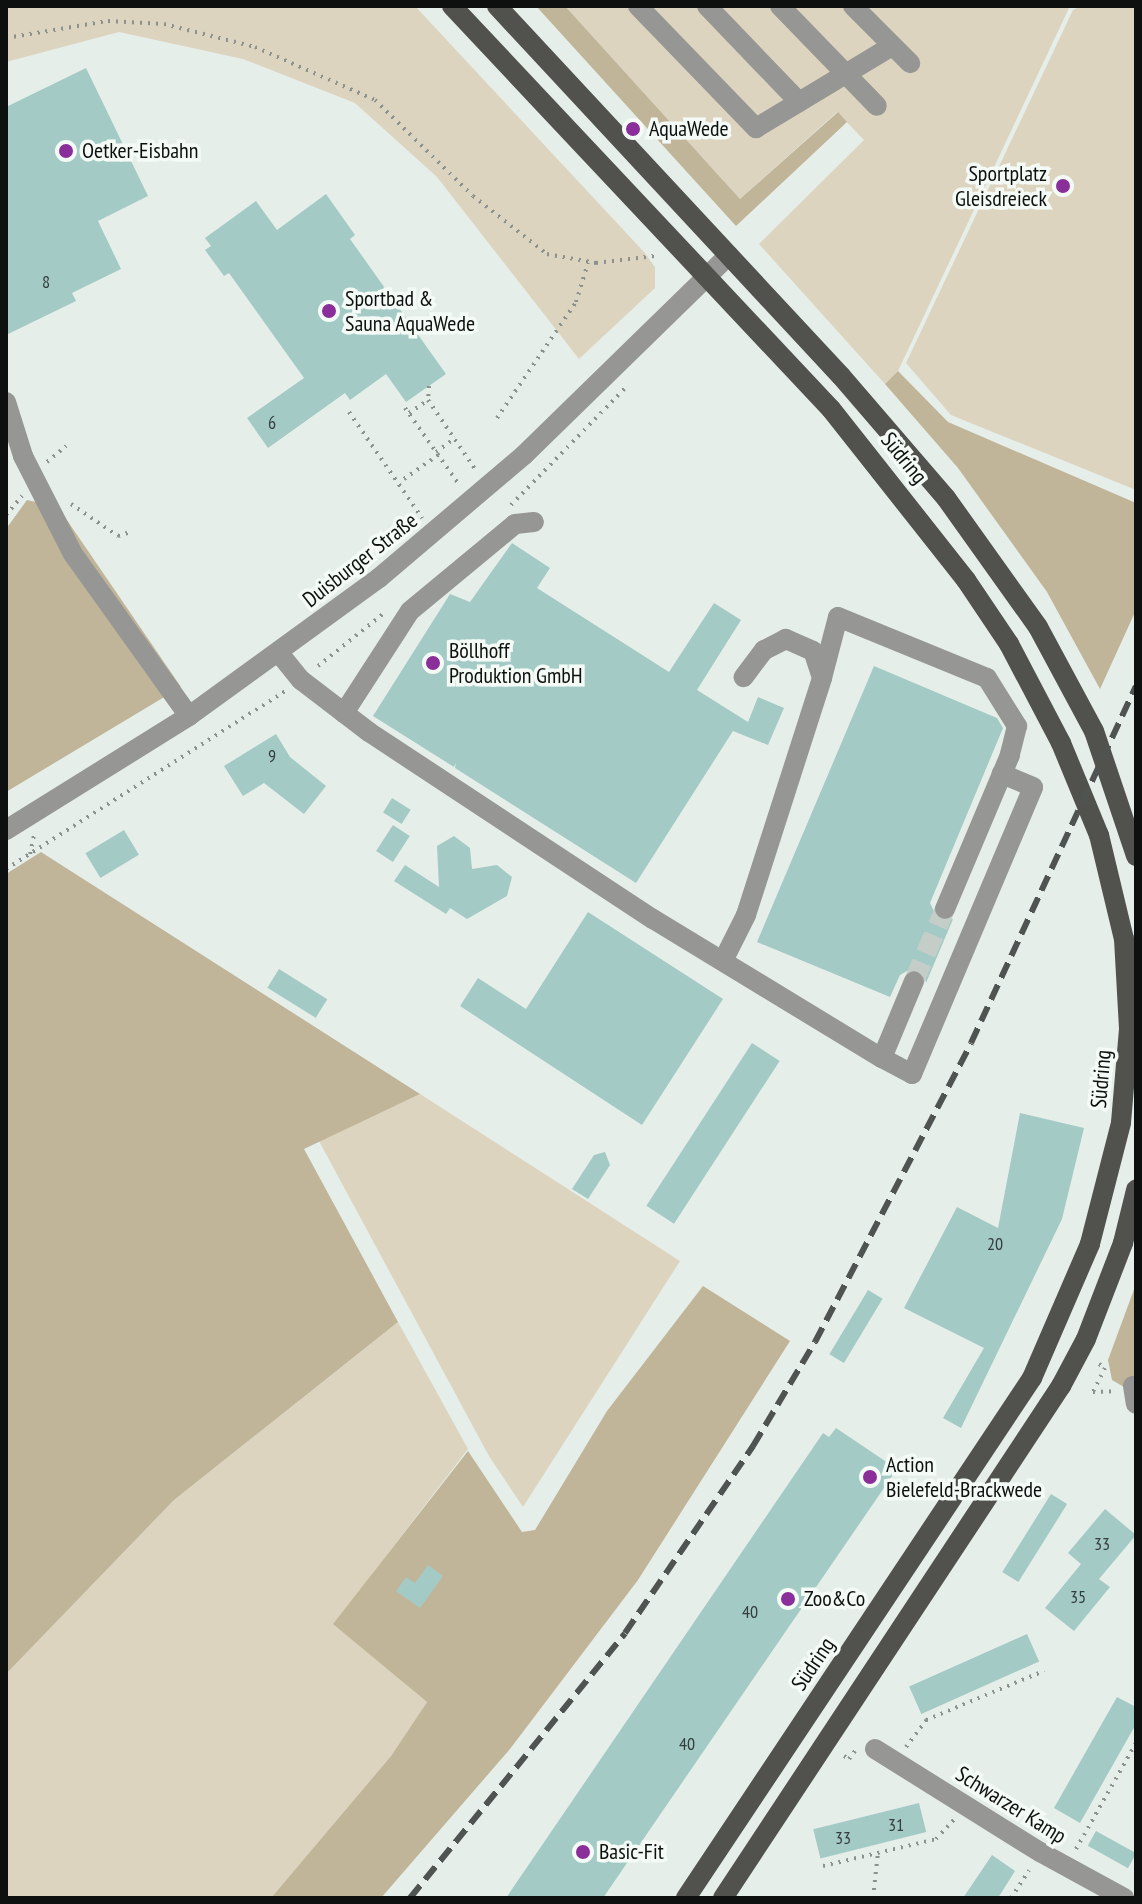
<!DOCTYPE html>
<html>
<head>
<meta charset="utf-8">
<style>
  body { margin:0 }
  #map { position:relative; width:1142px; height:1904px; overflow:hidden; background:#e6eee9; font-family:"PT Sans Narrow",sans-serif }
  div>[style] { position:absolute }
  .green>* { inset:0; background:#dcd4bf }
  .forest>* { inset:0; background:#c0b599 }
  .building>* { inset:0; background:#a4cac6; transform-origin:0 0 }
  .minor-tunnel>* { height:20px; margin-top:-10px; transform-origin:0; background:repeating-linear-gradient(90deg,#c5cdc8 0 20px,transparent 0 30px) }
  .path>* { height:4px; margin-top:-2px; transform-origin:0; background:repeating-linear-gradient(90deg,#8b918d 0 2px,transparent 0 8px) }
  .minor>* { height:20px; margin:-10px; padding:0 10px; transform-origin:10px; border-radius:10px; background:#969794 }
  .major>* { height:20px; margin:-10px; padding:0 10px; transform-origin:10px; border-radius:10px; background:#51524d }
  .rail>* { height:6px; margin-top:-3px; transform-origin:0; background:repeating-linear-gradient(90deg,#4f5351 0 16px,transparent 0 24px) }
  .dots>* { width:22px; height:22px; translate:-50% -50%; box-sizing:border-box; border:4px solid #f4fbf6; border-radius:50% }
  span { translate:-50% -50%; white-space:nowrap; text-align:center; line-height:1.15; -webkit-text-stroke:7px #f4fbf6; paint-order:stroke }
  .number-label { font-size:18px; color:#333e3c }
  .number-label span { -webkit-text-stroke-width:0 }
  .poi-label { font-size:22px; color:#0d100e }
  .left { translate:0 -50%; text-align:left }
  .right { translate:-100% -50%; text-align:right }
  .street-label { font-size:22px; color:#0d100e }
  .frame { position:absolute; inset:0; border:8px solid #0d100e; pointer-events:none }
</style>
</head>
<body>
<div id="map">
  <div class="green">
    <i style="clip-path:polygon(6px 6px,415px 6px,644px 252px,655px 267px,655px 288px,579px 359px,437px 177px,355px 103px,243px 59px,119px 32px,6px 62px)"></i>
    <i style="clip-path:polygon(565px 6px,1070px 6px,898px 371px,885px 384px,759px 244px,864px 140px,837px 112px,740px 199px)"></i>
    <i style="clip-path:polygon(1081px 6px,1136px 6px,1136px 490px,951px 415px,906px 363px,1073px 10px)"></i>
    <i style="clip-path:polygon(420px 1094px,680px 1261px,523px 1507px,489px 1456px,319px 1141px)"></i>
    <i style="clip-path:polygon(398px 1322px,468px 1449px,334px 1624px,427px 1702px,391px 1756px,271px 1898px,6px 1898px,6px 1674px,174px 1500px)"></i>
  </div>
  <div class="forest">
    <i style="clip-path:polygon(536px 6px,565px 6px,740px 199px,838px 112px,847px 122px,736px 226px)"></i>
    <i style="clip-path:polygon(898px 371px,948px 422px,1136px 503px,1136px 610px,1100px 689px,1047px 592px,958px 468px,885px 384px)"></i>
    <i style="clip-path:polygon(27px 500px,58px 507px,181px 687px,6px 792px,6px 529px)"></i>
    <i style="clip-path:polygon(41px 852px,420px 1094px,304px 1149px,398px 1322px,174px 1500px,6px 1674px,6px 874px)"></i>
    <i style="clip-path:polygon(1136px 1284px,1136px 1394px,1112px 1380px,1108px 1360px)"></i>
    <i style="clip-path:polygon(703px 1286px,790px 1341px,638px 1580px,510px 1749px,381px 1898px,271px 1898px,391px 1756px,427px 1702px,333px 1624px,468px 1451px,522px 1532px,535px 1530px,607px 1411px)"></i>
  </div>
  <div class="building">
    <i style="clip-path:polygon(86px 68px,148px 196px,98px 221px,121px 269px,72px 293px,76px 301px,6px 335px,6px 107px)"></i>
    <i style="clip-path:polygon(326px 194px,355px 235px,350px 239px,446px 374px,406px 402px,386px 374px,350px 400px,345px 393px,268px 448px,247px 418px,304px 378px,229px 273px,224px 276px,205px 250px,211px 246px,205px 238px,256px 201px,277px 230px)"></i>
    <i style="clip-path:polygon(512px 543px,550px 568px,537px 588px,669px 672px,714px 603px,741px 620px,697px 690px,748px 722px,758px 697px,784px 708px,768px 745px,733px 731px,636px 883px,455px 768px,456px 763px,454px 767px,373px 716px,450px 594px,470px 602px)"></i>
    <i style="clip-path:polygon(874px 666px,997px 718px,1003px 728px,930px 903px,939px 921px,953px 919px,926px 983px,924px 973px,912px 968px,900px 975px,890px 997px,757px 942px)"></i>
    <i style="clip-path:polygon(276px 734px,290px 757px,326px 786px,304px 814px,264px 783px,243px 796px,224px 766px)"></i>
    <i style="left:392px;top:798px;width:22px;height:17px;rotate:32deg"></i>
    <i style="left:393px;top:825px;width:20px;height:31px;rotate:33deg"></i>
    <i style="left:124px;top:830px;width:29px;height:45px;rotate:59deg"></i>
    <i style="clip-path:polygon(454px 836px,470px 848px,472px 869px,497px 865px,512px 877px,507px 896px,467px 919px,450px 908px,446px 914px,394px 881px,405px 865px,439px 887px,437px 846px)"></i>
    <i style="clip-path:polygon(588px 912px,723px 999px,642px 1125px,460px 1006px,478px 978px,526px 1009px)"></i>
    <i style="left:279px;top:969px;width:57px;height:22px;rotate:32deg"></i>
    <i style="left:752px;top:1043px;width:33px;height:194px;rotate:33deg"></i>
    <i style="clip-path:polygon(1020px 1113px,1084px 1128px,1062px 1219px,961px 1428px,943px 1418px,984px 1348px,904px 1308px,957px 1207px,998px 1228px)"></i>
    <i style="clip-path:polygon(605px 1152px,610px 1165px,588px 1199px,572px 1189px,594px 1155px)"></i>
    <i style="left:868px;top:1290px;width:17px;height:75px;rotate:31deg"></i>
    <i style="clip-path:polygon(836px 1428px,897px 1469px,603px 1898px,506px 1898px,823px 1433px,829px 1437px)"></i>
    <i style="left:1051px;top:1494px;width:19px;height:92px;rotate:32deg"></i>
    <i style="clip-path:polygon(1105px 1509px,1136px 1535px,1099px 1579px,1110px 1587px,1074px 1631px,1045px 1608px,1081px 1564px,1068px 1553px)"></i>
    <i style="clip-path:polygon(428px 1565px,443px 1576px,420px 1608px,396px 1591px,406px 1577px,415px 1583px)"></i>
    <i style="left:1027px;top:1634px;width:30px;height:129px;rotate:66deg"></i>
    <i style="clip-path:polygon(1117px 1697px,1136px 1707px,1136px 1724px,1080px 1823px,1054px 1808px)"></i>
    <i style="left:919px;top:1803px;width:30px;height:109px;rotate:76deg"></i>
    <i style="left:1096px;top:1831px;width:46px;height:17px;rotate:29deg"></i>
    <i style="clip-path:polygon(992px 1855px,1015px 1871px,998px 1898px,963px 1898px)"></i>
  </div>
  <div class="minor-tunnel">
    <i style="left:914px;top:981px;width:78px;rotate:-66.7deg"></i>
  </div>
  <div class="path">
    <i style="left:6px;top:38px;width:103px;rotate:-9.5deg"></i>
    <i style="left:108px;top:21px;width:56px;rotate:3.1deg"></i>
    <i style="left:164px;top:24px;width:94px;rotate:14.2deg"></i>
    <i style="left:255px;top:47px;width:131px;rotate:23.8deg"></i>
    <i style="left:375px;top:100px;width:137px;rotate:44.4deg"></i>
    <i style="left:473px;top:196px;width:94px;rotate:38.1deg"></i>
    <i style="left:547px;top:254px;width:50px;rotate:10.4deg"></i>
    <i style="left:596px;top:263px;width:59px;rotate:-6.8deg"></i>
    <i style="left:429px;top:386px;width:14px;rotate:94deg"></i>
    <i style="left:428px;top:400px;width:83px;rotate:55.7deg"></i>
    <i style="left:405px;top:408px;width:92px;rotate:54.8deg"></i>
    <i style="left:349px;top:412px;width:129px;rotate:55.4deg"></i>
    <i style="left:409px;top:413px;width:23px;rotate:-34deg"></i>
    <i style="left:497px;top:418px;width:140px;rotate:-55.7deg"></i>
    <i style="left:576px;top:302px;width:41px;rotate:-72.9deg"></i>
    <i style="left:436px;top:452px;width:24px;rotate:-36deg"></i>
    <i style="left:47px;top:462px;width:25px;rotate:-40deg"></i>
    <i style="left:404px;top:479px;width:42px;rotate:-35.2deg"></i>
    <i style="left:71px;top:504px;width:57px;rotate:34.2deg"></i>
    <i style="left:118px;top:536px;width:13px;rotate:-18deg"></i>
    <i style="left:511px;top:505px;width:163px;rotate:-45.7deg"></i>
    <i style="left:6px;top:515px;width:25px;rotate:-50deg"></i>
    <i style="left:318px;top:666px;width:83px;rotate:-38.7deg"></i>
    <i style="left:30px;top:854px;width:19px;rotate:-78deg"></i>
    <i style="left:6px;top:869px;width:331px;rotate:-32.5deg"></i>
    <i style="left:1099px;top:1364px;width:7px;rotate:34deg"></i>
    <i style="left:1105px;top:1368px;width:27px;rotate:117deg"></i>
    <i style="left:1093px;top:1392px;width:23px;rotate:-2deg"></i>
    <i style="left:906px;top:1747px;width:34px;rotate:-53deg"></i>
    <i style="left:926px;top:1720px;width:128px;rotate:-22.6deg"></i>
    <i style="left:844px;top:1756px;width:6px;rotate:31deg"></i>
    <i style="left:849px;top:1759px;width:10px;rotate:-53deg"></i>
    <i style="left:1076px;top:1849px;width:122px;rotate:-60.5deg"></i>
    <i style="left:823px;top:1866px;width:116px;rotate:-13.4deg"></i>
    <i style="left:936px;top:1839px;width:26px;rotate:-47deg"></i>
    <i style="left:873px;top:1898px;width:45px;rotate:-83.7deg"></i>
    <i style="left:1011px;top:1898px;width:33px;rotate:-57deg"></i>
  </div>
  <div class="minor">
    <i style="left:638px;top:6px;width:170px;rotate:46deg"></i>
    <i style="left:756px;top:128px;width:159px;rotate:-31.1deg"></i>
    <i style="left:707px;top:6px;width:133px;rotate:46.2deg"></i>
    <i style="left:780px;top:6px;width:139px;rotate:45.9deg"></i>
    <i style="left:853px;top:6px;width:81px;rotate:45deg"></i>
    <i style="left:6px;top:402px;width:57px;rotate:72.5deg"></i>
    <i style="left:23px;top:456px;width:110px;rotate:63deg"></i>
    <i style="left:73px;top:554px;width:199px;rotate:54.4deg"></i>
    <i style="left:279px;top:653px;width:35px;rotate:51deg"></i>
    <i style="left:301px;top:680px;width:86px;rotate:37.4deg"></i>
    <i style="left:369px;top:732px;width:340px;rotate:33.4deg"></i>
    <i style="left:653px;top:919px;width:268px;rotate:31.3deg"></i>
    <i style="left:882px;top:1058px;width:83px;rotate:-67.4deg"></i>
    <i style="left:822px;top:678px;width:63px;rotate:-75.3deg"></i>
    <i style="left:838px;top:617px;width:161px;rotate:22.3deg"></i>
    <i style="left:987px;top:678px;width:57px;rotate:58deg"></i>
    <i style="left:1017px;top:726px;width:30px;rotate:104deg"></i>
    <i style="left:1010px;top:755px;width:167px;rotate:112.9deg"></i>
    <i style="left:344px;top:713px;width:121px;rotate:-57.1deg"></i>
    <i style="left:410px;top:611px;width:136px;rotate:-39.6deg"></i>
    <i style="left:515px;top:524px;width:19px;rotate:-6deg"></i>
    <i style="left:6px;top:830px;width:216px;rotate:-31.9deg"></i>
    <i style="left:189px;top:716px;width:235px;rotate:-36deg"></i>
    <i style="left:379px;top:578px;width:190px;rotate:-40.3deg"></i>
    <i style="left:524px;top:455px;width:286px;rotate:-44.3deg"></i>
    <i style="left:724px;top:959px;width:49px;rotate:-63.4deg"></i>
    <i style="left:746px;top:915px;width:249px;rotate:-72.2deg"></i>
    <i style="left:822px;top:678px;width:28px;rotate:-108deg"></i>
    <i style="left:813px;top:651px;width:30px;rotate:-156deg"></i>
    <i style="left:786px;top:639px;width:25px;rotate:153deg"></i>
    <i style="left:764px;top:650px;width:34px;rotate:127deg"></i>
    <i style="left:882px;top:1058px;width:34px;rotate:28deg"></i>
    <i style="left:912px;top:1074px;width:311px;rotate:-67.1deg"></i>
    <i style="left:1033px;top:787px;width:34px;rotate:-157deg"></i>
    <i style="left:1133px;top:1386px;width:18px;rotate:81deg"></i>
    <i style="left:875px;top:1749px;width:195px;rotate:32deg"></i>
    <i style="left:1040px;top:1852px;width:96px;rotate:28.7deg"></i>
  </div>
  <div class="major">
    <i style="left:452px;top:6px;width:553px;rotate:46.76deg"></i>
    <i style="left:831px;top:409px;width:218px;rotate:51.7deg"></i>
    <i style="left:966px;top:580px;width:77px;rotate:56.1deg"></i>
    <i style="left:1009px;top:644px;width:112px;rotate:62.3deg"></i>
    <i style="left:1061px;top:743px;width:100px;rotate:67.6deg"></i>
    <i style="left:1099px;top:835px;width:107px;rotate:76.5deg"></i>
    <i style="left:1124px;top:939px;width:90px;rotate:86.8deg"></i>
    <i style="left:1129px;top:1029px;width:94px;rotate:94.9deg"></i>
    <i style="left:1121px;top:1123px;width:125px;rotate:104.4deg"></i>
    <i style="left:1090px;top:1244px;width:146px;rotate:113.4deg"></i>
    <i style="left:1032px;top:1378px;width:625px;rotate:123.64deg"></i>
    <i style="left:497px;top:6px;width:505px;rotate:47.09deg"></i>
    <i style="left:841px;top:376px;width:161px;rotate:49.3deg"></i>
    <i style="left:946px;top:498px;width:158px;rotate:54.5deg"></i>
    <i style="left:1038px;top:627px;width:118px;rotate:61.7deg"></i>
    <i style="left:1094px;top:731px;width:132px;rotate:71.4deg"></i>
    <i style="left:723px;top:1898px;width:614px;rotate:-56.57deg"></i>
    <i style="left:1061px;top:1386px;width:53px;rotate:-62deg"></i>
    <i style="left:1086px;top:1339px;width:103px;rotate:-68.9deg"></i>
    <i style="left:1123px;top:1243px;width:55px;rotate:-76.2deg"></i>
  </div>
  <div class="rail">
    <i style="left:410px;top:1898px;width:341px;rotate:-50.9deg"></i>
    <i style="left:625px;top:1633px;width:227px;rotate:-55.6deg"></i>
    <i style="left:753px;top:1446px;width:121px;rotate:-59.2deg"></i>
    <i style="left:815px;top:1342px;width:337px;rotate:-62.4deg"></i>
    <i style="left:971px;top:1043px;width:393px;rotate:-65.2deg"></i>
  </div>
  <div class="dots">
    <i style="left:633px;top:129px;background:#8a2f9a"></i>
    <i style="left:66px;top:151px;background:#8a2f9a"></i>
    <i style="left:1063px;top:186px;background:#8a2f9a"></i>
    <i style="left:329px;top:311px;background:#8a2f9a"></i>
    <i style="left:433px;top:663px;background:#8a2f9a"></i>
    <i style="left:870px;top:1477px;background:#8a2f9a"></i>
    <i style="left:788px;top:1599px;background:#8a2f9a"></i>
    <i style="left:583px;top:1852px;background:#8a2f9a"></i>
  </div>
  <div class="number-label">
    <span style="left:46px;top:282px">8</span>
    <span style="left:272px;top:423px">6</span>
    <span style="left:272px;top:756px">9</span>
    <span style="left:995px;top:1244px">20</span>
    <span style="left:1102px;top:1544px">33</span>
    <span style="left:1078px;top:1597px">35</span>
    <span style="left:750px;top:1612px">40</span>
    <span style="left:687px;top:1744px">40</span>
    <span style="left:896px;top:1825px">31</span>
    <span style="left:843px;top:1838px">33</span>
  </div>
  <div class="poi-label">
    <span class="left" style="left:649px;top:129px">AquaWede</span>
    <span class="left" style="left:82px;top:151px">Oetker-Eisbahn</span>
    <span class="right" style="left:1047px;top:186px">Sportplatz<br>Gleisdreieck</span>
    <span class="left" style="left:345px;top:311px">Sportbad &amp;<br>Sauna AquaWede</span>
    <span class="left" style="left:449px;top:663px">Böllhoff<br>Produktion GmbH</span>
    <span class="left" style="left:886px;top:1477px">Action<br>Bielefeld-Brackwede</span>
    <span class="left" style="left:804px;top:1599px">Zoo&amp;Co</span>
    <span class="left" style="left:599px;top:1852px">Basic-Fit</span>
  </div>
  <div class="street-label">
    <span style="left:904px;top:458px;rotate:51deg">Südring</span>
    <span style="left:360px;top:560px;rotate:-38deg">Duisburger Straße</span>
    <span style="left:1101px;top:1079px;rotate:-85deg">Südring</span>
    <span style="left:813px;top:1664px;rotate:-56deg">Südring</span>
    <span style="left:1011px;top:1805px;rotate:32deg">Schwarzer Kamp</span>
  </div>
  <div class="frame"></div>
</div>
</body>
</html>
